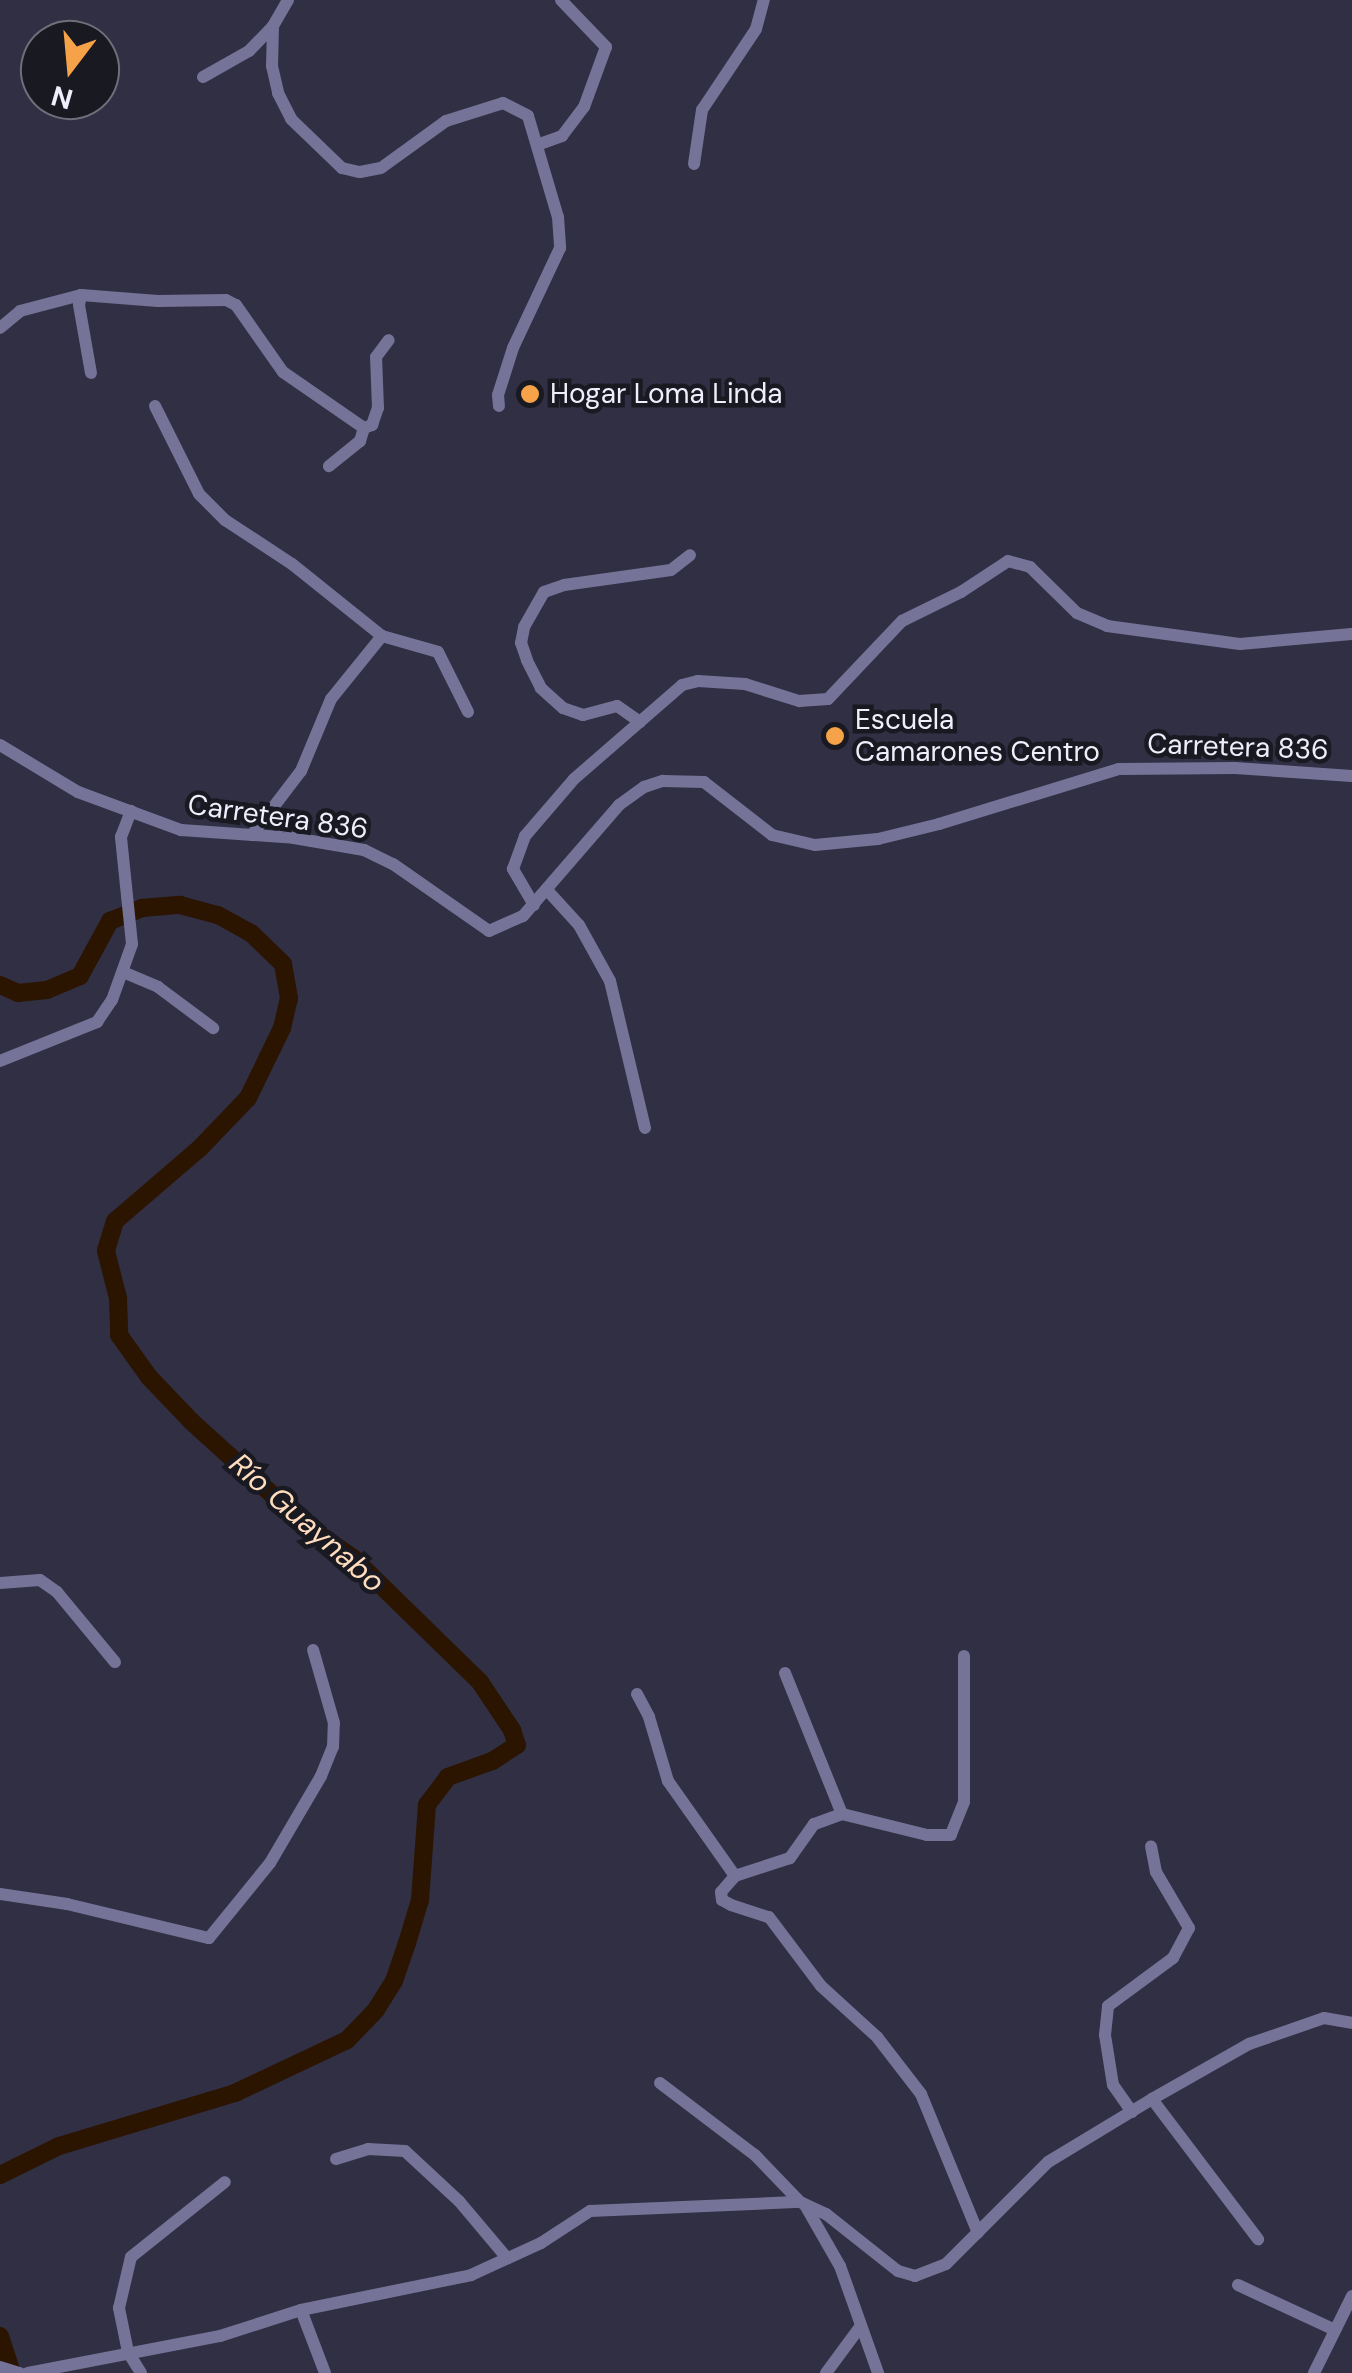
<!DOCTYPE html>
<html>
<head>
<meta charset="utf-8">
<style>
  body { margin:0 }
  #map { position:relative; width:1352px; height:2373px; overflow:hidden; background:#312f44; font-family:"DM Sans",sans-serif }
  div>[style] { position:absolute }
  .river>* { height:18px; margin:-9px; padding:0 9px; transform-origin:9px; border-radius:9px; background:#2b1500 }
  .minor>* { height:12px; margin:-6px; padding:0 6px; transform-origin:6px; border-radius:6px; background:#767398 }
  .dots>* { width:28px; height:28px; translate:-50% -50%; box-sizing:border-box; border:5px solid #191922; border-radius:50% }
  span { translate:-50% -50%; white-space:nowrap; text-align:center; line-height:1.15; -webkit-text-stroke:9px #191922; paint-order:stroke }
  .poi-label { font-size:28px; color:#efeefc }
  .left { translate:0 -50%; text-align:left }
  .street-label { font-size:28px; color:#efeefc }
  .water-label { font-size:30px; color:#ffdcbd; font-style:italic }
  .north { position:absolute; left:20px; top:20px; width:100px; height:100px; box-sizing:border-box; background:#191922; border:2px solid #6f6e79; border-radius:50%; rotate:196deg; font-size:28px; font-weight:700; line-height:40px; text-align:center; color:#efeefc }
  .north::after { content:''; display:block; margin:auto; width:35px; height:45px; background:#f6a248; clip-path:polygon(50% 0,100% 100%,50% 72%,0 100%) }
</style>
</head>
<body>
<div id="map">
  <div class="river">
    <i style="left:0;top:985px;width:20px;rotate:24deg"></i>
    <i style="left:18px;top:993px;width:29px;rotate:-6deg"></i>
    <i style="left:47px;top:990px;width:36px;rotate:-23deg"></i>
    <i style="left:80px;top:976px;width:63px;rotate:-61.4deg"></i>
    <i style="left:110px;top:921px;width:35px;rotate:-22deg"></i>
    <i style="left:142px;top:908px;width:38px;rotate:-5deg"></i>
    <i style="left:180px;top:905px;width:39px;rotate:15deg"></i>
    <i style="left:218px;top:915px;width:38px;rotate:29deg"></i>
    <i style="left:251px;top:933px;width:45px;rotate:44.1deg"></i>
    <i style="left:283px;top:964px;width:35px;rotate:80deg"></i>
    <i style="left:289px;top:998px;width:31px;rotate:103deg"></i>
    <i style="left:282px;top:1028px;width:78px;rotate:115.9deg"></i>
    <i style="left:248px;top:1098px;width:69px;rotate:133.8deg"></i>
    <i style="left:200px;top:1148px;width:112px;rotate:139.3deg"></i>
    <i style="left:115px;top:1221px;width:31px;rotate:107deg"></i>
    <i style="left:106px;top:1251px;width:49px;rotate:75.7deg"></i>
    <i style="left:118px;top:1298px;width:37px;rotate:88deg"></i>
    <i style="left:119px;top:1335px;width:52px;rotate:54.5deg"></i>
    <i style="left:149px;top:1377px;width:62px;rotate:46.3deg"></i>
    <i style="left:192px;top:1422px;width:155px;rotate:42.1deg"></i>
    <i style="left:307px;top:1526px;width:56px;rotate:34.8deg"></i>
    <i style="left:353px;top:1558px;width:177px;rotate:44.3deg"></i>
    <i style="left:480px;top:1682px;width:58px;rotate:56.3deg"></i>
    <i style="left:512px;top:1730px;width:16px;rotate:72deg"></i>
    <i style="left:517px;top:1745px;width:30px;rotate:147deg"></i>
    <i style="left:492px;top:1761px;width:47px;rotate:160deg"></i>
    <i style="left:448px;top:1777px;width:35px;rotate:127deg"></i>
    <i style="left:427px;top:1805px;width:95px;rotate:94.2deg"></i>
    <i style="left:420px;top:1900px;width:45px;rotate:106.8deg"></i>
    <i style="left:407px;top:1943px;width:40px;rotate:108.9deg"></i>
    <i style="left:394px;top:1981px;width:34px;rotate:122deg"></i>
    <i style="left:376px;top:2010px;width:42px;rotate:134deg"></i>
    <i style="left:347px;top:2040px;width:124px;rotate:154.7deg"></i>
    <i style="left:235px;top:2093px;width:184px;rotate:163.2deg"></i>
    <i style="left:59px;top:2146px;width:66px;rotate:153.8deg"></i>
    <i style="left:0;top:2336px;width:39px;rotate:72deg"></i>
  </div>
  <div class="minor">
    <i style="left:288px;top:0;width:30px;rotate:120deg"></i>
    <i style="left:273px;top:26px;width:40px;rotate:91.4deg"></i>
    <i style="left:272px;top:66px;width:28px;rotate:77deg"></i>
    <i style="left:278px;top:93px;width:29px;rotate:63deg"></i>
    <i style="left:291px;top:119px;width:71px;rotate:43.9deg"></i>
    <i style="left:342px;top:168px;width:18px;rotate:13deg"></i>
    <i style="left:360px;top:172px;width:21px;rotate:-11deg"></i>
    <i style="left:381px;top:168px;width:80px;rotate:-35.9deg"></i>
    <i style="left:446px;top:121px;width:60px;rotate:-17.5deg"></i>
    <i style="left:503px;top:103px;width:28px;rotate:27deg"></i>
    <i style="left:528px;top:116px;width:105px;rotate:73.5deg"></i>
    <i style="left:558px;top:217px;width:31px;rotate:86deg"></i>
    <i style="left:560px;top:248px;width:110px;rotate:115.2deg"></i>
    <i style="left:513px;top:348px;width:49px;rotate:107.7deg"></i>
    <i style="left:498px;top:395px;width:11px;rotate:85deg"></i>
    <i style="left:203px;top:77px;width:53px;rotate:-29.5deg"></i>
    <i style="left:249px;top:51px;width:35px;rotate:-46deg"></i>
    <i style="left:537px;top:145px;width:27px;rotate:-20deg"></i>
    <i style="left:562px;top:136px;width:36px;rotate:-53deg"></i>
    <i style="left:584px;top:107px;width:64px;rotate:-69.9deg"></i>
    <i style="left:606px;top:47px;width:65px;rotate:-133.8deg"></i>
    <i style="left:694px;top:164px;width:55px;rotate:-81.6deg"></i>
    <i style="left:702px;top:110px;width:97px;rotate:-56.3deg"></i>
    <i style="left:756px;top:29px;width:30px;rotate:-75deg"></i>
    <i style="left:81px;top:295px;width:10px;rotate:101deg"></i>
    <i style="left:79px;top:305px;width:69px;rotate:80deg"></i>
    <i style="left:0;top:328px;width:26px;rotate:-40deg"></i>
    <i style="left:20px;top:311px;width:63px;rotate:-14.7deg"></i>
    <i style="left:81px;top:295px;width:77px;rotate:4.5deg"></i>
    <i style="left:158px;top:301px;width:68px;rotate:-0.8deg"></i>
    <i style="left:226px;top:300px;width:11px;rotate:27deg"></i>
    <i style="left:236px;top:305px;width:82px;rotate:55deg"></i>
    <i style="left:283px;top:372px;width:98px;rotate:34.7deg"></i>
    <i style="left:364px;top:428px;width:14px;rotate:107deg"></i>
    <i style="left:360px;top:441px;width:40px;rotate:141deg"></i>
    <i style="left:155px;top:406px;width:98px;rotate:63.4deg"></i>
    <i style="left:199px;top:494px;width:37px;rotate:45deg"></i>
    <i style="left:225px;top:520px;width:80px;rotate:33.3deg"></i>
    <i style="left:292px;top:564px;width:115px;rotate:38.7deg"></i>
    <i style="left:382px;top:636px;width:58px;rotate:15.9deg"></i>
    <i style="left:438px;top:652px;width:67px;rotate:63.4deg"></i>
    <i style="left:364px;top:428px;width:9px;rotate:-21deg"></i>
    <i style="left:372px;top:425px;width:18px;rotate:-71deg"></i>
    <i style="left:378px;top:408px;width:51px;rotate:-92.2deg"></i>
    <i style="left:376px;top:357px;width:21px;rotate:-53deg"></i>
    <i style="left:640px;top:722px;width:28px;rotate:-145deg"></i>
    <i style="left:617px;top:706px;width:35px;rotate:165deg"></i>
    <i style="left:583px;top:715px;width:21px;rotate:-161deg"></i>
    <i style="left:563px;top:708px;width:30px;rotate:-138deg"></i>
    <i style="left:541px;top:688px;width:31px;rotate:-117deg"></i>
    <i style="left:527px;top:660px;width:18px;rotate:-109deg"></i>
    <i style="left:521px;top:643px;width:16px;rotate:-79deg"></i>
    <i style="left:524px;top:627px;width:40px;rotate:-60.3deg"></i>
    <i style="left:544px;top:592px;width:21px;rotate:-19deg"></i>
    <i style="left:564px;top:585px;width:108px;rotate:-8deg"></i>
    <i style="left:671px;top:570px;width:24px;rotate:-38deg"></i>
    <i style="left:0;top:745px;width:91px;rotate:31.1deg"></i>
    <i style="left:78px;top:792px;width:110px;rotate:20.3deg"></i>
    <i style="left:181px;top:830px;width:113px;rotate:4deg"></i>
    <i style="left:294px;top:838px;width:71px;rotate:9.7deg"></i>
    <i style="left:364px;top:850px;width:32px;rotate:26deg"></i>
    <i style="left:393px;top:864px;width:117px;rotate:34.9deg"></i>
    <i style="left:489px;top:931px;width:37px;rotate:-24deg"></i>
    <i style="left:523px;top:916px;width:147px;rotate:-49.1deg"></i>
    <i style="left:619px;top:805px;width:31px;rotate:-36deg"></i>
    <i style="left:644px;top:787px;width:20px;rotate:-18deg"></i>
    <i style="left:663px;top:781px;width:41px;rotate:1.4deg"></i>
    <i style="left:704px;top:782px;width:86px;rotate:37.9deg"></i>
    <i style="left:772px;top:835px;width:44px;rotate:13.1deg"></i>
    <i style="left:815px;top:845px;width:63px;rotate:-5.4deg"></i>
    <i style="left:878px;top:839px;width:63px;rotate:-13.8deg"></i>
    <i style="left:939px;top:824px;width:188px;rotate:-17deg"></i>
    <i style="left:1119px;top:769px;width:116px;rotate:-0.5deg"></i>
    <i style="left:1235px;top:768px;width:117px;rotate:3.9deg"></i>
    <i style="left:252px;top:835px;width:81px;rotate:-52.6deg"></i>
    <i style="left:301px;top:771px;width:78px;rotate:-67.4deg"></i>
    <i style="left:331px;top:699px;width:81px;rotate:-51deg"></i>
    <i style="left:547px;top:890px;width:47px;rotate:47.6deg"></i>
    <i style="left:579px;top:925px;width:64px;rotate:61deg"></i>
    <i style="left:610px;top:981px;width:151px;rotate:76.6deg"></i>
    <i style="left:534px;top:905px;width:42px;rotate:-120.3deg"></i>
    <i style="left:513px;top:869px;width:35px;rotate:-70deg"></i>
    <i style="left:525px;top:836px;width:75px;rotate:-49.3deg"></i>
    <i style="left:574px;top:779px;width:143px;rotate:-41deg"></i>
    <i style="left:682px;top:685px;width:16px;rotate:-14deg"></i>
    <i style="left:698px;top:681px;width:47px;rotate:3.7deg"></i>
    <i style="left:745px;top:684px;width:57px;rotate:17.5deg"></i>
    <i style="left:799px;top:701px;width:29px;rotate:-4deg"></i>
    <i style="left:828px;top:699px;width:108px;rotate:-46.5deg"></i>
    <i style="left:902px;top:621px;width:66px;rotate:-26.2deg"></i>
    <i style="left:961px;top:592px;width:56px;rotate:-33.4deg"></i>
    <i style="left:1008px;top:561px;width:23px;rotate:15deg"></i>
    <i style="left:1030px;top:567px;width:66px;rotate:44.4deg"></i>
    <i style="left:1077px;top:613px;width:33px;rotate:23deg"></i>
    <i style="left:1107px;top:626px;width:134px;rotate:7.7deg"></i>
    <i style="left:1240px;top:644px;width:112px;rotate:-5.1deg"></i>
    <i style="left:123px;top:972px;width:38px;rotate:23deg"></i>
    <i style="left:158px;top:987px;width:69px;rotate:36.7deg"></i>
    <i style="left:0;top:1061px;width:105px;rotate:-21.9deg"></i>
    <i style="left:97px;top:1022px;width:27px;rotate:-56deg"></i>
    <i style="left:112px;top:1000px;width:59px;rotate:-70.3deg"></i>
    <i style="left:132px;top:944px;width:108px;rotate:-95.9deg"></i>
    <i style="left:121px;top:837px;width:28px;rotate:-69deg"></i>
    <i style="left:0;top:1583px;width:40px;rotate:-4.3deg"></i>
    <i style="left:40px;top:1580px;width:21px;rotate:35deg"></i>
    <i style="left:57px;top:1592px;width:91px;rotate:50.4deg"></i>
    <i style="left:964px;top:1656px;width:146px;rotate:90deg"></i>
    <i style="left:964px;top:1802px;width:35px;rotate:112deg"></i>
    <i style="left:951px;top:1835px;width:24px;rotate:180deg"></i>
    <i style="left:927px;top:1835px;width:88px;rotate:-166.1deg"></i>
    <i style="left:842px;top:1814px;width:30px;rotate:160deg"></i>
    <i style="left:814px;top:1824px;width:42px;rotate:125.2deg"></i>
    <i style="left:790px;top:1858px;width:58px;rotate:161.9deg"></i>
    <i style="left:735px;top:1876px;width:21px;rotate:131deg"></i>
    <i style="left:721px;top:1892px;width:8px;rotate:83deg"></i>
    <i style="left:722px;top:1900px;width:10px;rotate:29deg"></i>
    <i style="left:731px;top:1905px;width:40px;rotate:18deg"></i>
    <i style="left:769px;top:1917px;width:86px;rotate:53deg"></i>
    <i style="left:821px;top:1986px;width:76px;rotate:42.3deg"></i>
    <i style="left:877px;top:2037px;width:72px;rotate:52.3deg"></i>
    <i style="left:921px;top:2094px;width:150px;rotate:67.7deg"></i>
    <i style="left:785px;top:1673px;width:152px;rotate:68deg"></i>
    <i style="left:637px;top:1694px;width:26px;rotate:62deg"></i>
    <i style="left:649px;top:1717px;width:67px;rotate:73.5deg"></i>
    <i style="left:668px;top:1781px;width:116px;rotate:54.8deg"></i>
    <i style="left:0;top:1894px;width:68px;rotate:8.5deg"></i>
    <i style="left:67px;top:1904px;width:146px;rotate:13.5deg"></i>
    <i style="left:209px;top:1938px;width:97px;rotate:-50.9deg"></i>
    <i style="left:270px;top:1863px;width:101px;rotate:-59.6deg"></i>
    <i style="left:321px;top:1776px;width:31px;rotate:-68deg"></i>
    <i style="left:333px;top:1747px;width:24px;rotate:-88deg"></i>
    <i style="left:334px;top:1723px;width:76px;rotate:-106deg"></i>
    <i style="left:660px;top:2083px;width:119px;rotate:37.2deg"></i>
    <i style="left:755px;top:2155px;width:65px;rotate:46.2deg"></i>
    <i style="left:800px;top:2202px;width:29px;rotate:25deg"></i>
    <i style="left:826px;top:2214px;width:92px;rotate:38.4deg"></i>
    <i style="left:898px;top:2271px;width:18px;rotate:16deg"></i>
    <i style="left:915px;top:2276px;width:33px;rotate:-21deg"></i>
    <i style="left:946px;top:2264px;width:144px;rotate:-45deg"></i>
    <i style="left:1048px;top:2162px;width:122px;rotate:-31.2deg"></i>
    <i style="left:1152px;top:2099px;width:112px;rotate:-29.6deg"></i>
    <i style="left:1249px;top:2044px;width:79px;rotate:-19.1deg"></i>
    <i style="left:1324px;top:2018px;width:28px;rotate:10deg"></i>
    <i style="left:1152px;top:2099px;width:176px;rotate:52.9deg"></i>
    <i style="left:1132px;top:2112px;width:33px;rotate:-125deg"></i>
    <i style="left:1113px;top:2085px;width:51px;rotate:-99.1deg"></i>
    <i style="left:1105px;top:2035px;width:29px;rotate:-84deg"></i>
    <i style="left:1108px;top:2006px;width:81px;rotate:-36.4deg"></i>
    <i style="left:1173px;top:1958px;width:34px;rotate:-62deg"></i>
    <i style="left:1189px;top:1928px;width:65px;rotate:-120.5deg"></i>
    <i style="left:1156px;top:1872px;width:26px;rotate:-101deg"></i>
    <i style="left:336px;top:2159px;width:34px;rotate:-17deg"></i>
    <i style="left:368px;top:2149px;width:37px;rotate:3deg"></i>
    <i style="left:405px;top:2151px;width:74px;rotate:42.8deg"></i>
    <i style="left:459px;top:2201px;width:75px;rotate:49.9deg"></i>
    <i style="left:805px;top:2205px;width:70px;rotate:60.2deg"></i>
    <i style="left:840px;top:2266px;width:114px;rotate:70.4deg"></i>
    <i style="left:1238px;top:2285px;width:107px;rotate:24.9deg"></i>
    <i style="left:301px;top:2310px;width:67px;rotate:69.1deg"></i>
    <i style="left:0;top:2367px;width:21px;rotate:17deg"></i>
    <i style="left:28px;top:2373px;width:196px;rotate:-10.9deg"></i>
    <i style="left:220px;top:2336px;width:85px;rotate:-17.8deg"></i>
    <i style="left:301px;top:2310px;width:174px;rotate:-11.6deg"></i>
    <i style="left:471px;top:2275px;width:77px;rotate:-24.6deg"></i>
    <i style="left:541px;top:2243px;width:59px;rotate:-33.1deg"></i>
    <i style="left:590px;top:2211px;width:210px;rotate:-2.5deg"></i>
    <i style="left:141px;top:2373px;width:25px;rotate:-122deg"></i>
    <i style="left:128px;top:2352px;width:45px;rotate:-101.6deg"></i>
    <i style="left:119px;top:2308px;width:52px;rotate:-76.8deg"></i>
    <i style="left:131px;top:2257px;width:120px;rotate:-38.6deg"></i>
    <i style="left:826px;top:2373px;width:57px;rotate:-53.5deg"></i>
    <i style="left:1314px;top:2373px;width:86px;rotate:-63.7deg"></i>
  </div>
  <div class="dots">
    <i style="left:530px;top:394px;background:#f6a248"></i>
    <i style="left:835px;top:736px;background:#f6a248"></i>
  </div>
  <div class="poi-label">
    <span class="left" style="left:550px;top:394px">Hogar Loma Linda</span>
    <span class="left" style="left:855px;top:736px">Escuela<br>Camarones Centro</span>
  </div>
  <div class="street-label">
    <span style="left:1238px;top:747px;rotate:2deg">Carretera 836</span>
    <span style="left:278px;top:817px;rotate:8deg">Carretera 836</span>
  </div>
  <div class="water-label">
    <span style="left:307px;top:1523px;rotate:41deg">Río Guaynabo</span>
  </div>
  <div class="north">N</div>
</div>
</body>
</html>
